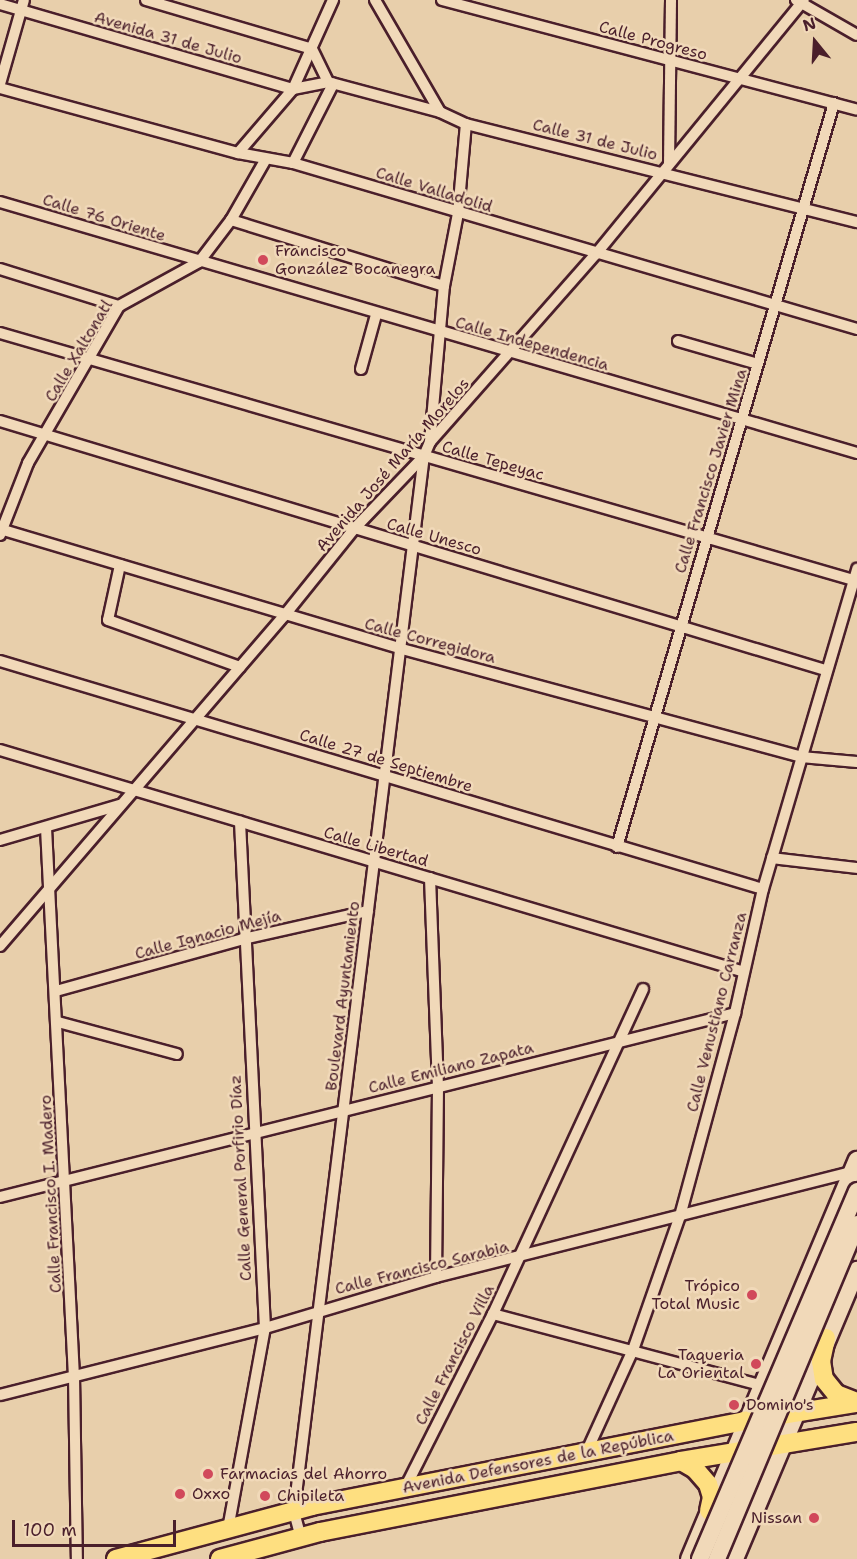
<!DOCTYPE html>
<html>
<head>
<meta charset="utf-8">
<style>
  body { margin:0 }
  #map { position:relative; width:857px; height:1559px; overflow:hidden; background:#e8cfab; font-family:"Shantell Sans",sans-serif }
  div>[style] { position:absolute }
  .roads { filter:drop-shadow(2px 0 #4a1f2b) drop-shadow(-2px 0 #4a1f2b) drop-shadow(0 2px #4a1f2b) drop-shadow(0 -2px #4a1f2b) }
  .minor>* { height:10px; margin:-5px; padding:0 5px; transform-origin:5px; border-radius:5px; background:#f1d9b9 }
  .secondary>* { height:16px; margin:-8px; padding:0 8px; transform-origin:8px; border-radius:8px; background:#f1d9b9 }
  .primary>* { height:18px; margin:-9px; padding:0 9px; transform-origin:9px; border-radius:9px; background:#fedf80 }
  .bridges { filter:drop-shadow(2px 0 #4a1f2b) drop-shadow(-2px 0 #4a1f2b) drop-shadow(0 2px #4a1f2b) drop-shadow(0 -2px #4a1f2b) }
  .secondary-bridge>* { height:16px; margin:-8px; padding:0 8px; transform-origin:8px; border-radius:8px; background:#f1d9b9 }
  .dots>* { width:16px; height:16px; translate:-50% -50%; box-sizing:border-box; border:3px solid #f1d9b9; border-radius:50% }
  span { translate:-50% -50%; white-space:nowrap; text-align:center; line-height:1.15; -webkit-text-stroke:5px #f1d9b9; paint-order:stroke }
  .street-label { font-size:16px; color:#4a1f2b }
  .poi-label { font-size:16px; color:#4a1f2b }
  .left { translate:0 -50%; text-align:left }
  .right { translate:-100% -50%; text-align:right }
  .north { position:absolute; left:785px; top:12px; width:60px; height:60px; -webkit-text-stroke:4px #f1d9b9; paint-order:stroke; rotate:342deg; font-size:16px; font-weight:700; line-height:24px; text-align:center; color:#4a1f2b }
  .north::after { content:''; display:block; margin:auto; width:21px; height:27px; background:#4a1f2b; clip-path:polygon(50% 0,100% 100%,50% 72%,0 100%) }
  .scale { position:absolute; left:12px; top:1520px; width:164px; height:27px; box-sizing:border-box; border:3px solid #4a1f2b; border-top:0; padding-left:8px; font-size:18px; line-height:21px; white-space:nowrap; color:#4a1f2b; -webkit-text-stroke:4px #f1d9b9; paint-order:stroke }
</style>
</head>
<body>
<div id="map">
  <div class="roads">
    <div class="minor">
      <i style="left:146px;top:0;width:173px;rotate:16.4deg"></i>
      <i style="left:312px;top:49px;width:37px;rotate:64deg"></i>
      <i style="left:375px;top:0;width:129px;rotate:59.9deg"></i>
      <i style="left:442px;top:0;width:429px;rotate:14.8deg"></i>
      <i style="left:796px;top:0;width:70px;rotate:29.8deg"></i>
      <i style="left:0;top:4px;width:305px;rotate:16.2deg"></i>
      <i style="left:293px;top:89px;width:36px;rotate:-11deg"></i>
      <i style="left:328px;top:82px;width:116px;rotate:15deg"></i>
      <i style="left:440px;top:112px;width:29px;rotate:25deg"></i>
      <i style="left:466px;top:124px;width:403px;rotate:14.1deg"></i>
      <i style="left:0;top:84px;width:87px;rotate:-74.1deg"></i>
      <i style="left:0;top:88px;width:247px;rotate:15.3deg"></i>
      <i style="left:238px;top:153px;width:56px;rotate:10.3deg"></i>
      <i style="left:293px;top:163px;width:588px;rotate:16.4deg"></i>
      <i style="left:238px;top:153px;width:84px;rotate:-49.3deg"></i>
      <i style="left:293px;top:89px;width:98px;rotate:-65.8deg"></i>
      <i style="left:293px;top:163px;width:89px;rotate:-63.1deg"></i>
      <i style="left:669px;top:164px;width:164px;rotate:-89.3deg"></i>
      <i style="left:0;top:202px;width:893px;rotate:16.32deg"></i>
      <i style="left:231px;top:220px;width:223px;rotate:17.2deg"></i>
      <i style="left:0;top:269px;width:125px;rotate:17.3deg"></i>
      <i style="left:0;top:333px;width:892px;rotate:16.14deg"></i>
      <i style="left:678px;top:341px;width:83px;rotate:16deg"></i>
      <i style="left:361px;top:369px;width:56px;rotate:-74.5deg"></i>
      <i style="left:0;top:421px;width:862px;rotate:16.79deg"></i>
      <i style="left:430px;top:442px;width:157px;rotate:-84.9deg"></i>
      <i style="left:444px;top:286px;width:74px;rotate:-79.1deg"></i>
      <i style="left:458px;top:213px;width:89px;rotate:-84.9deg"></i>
      <i style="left:0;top:529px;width:420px;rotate:16.6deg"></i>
      <i style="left:402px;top:649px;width:413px;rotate:15.1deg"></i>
      <i style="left:801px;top:757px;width:56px;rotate:5.1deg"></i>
      <i style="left:0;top:535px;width:77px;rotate:-68.7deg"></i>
      <i style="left:28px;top:463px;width:181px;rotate:-59.9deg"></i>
      <i style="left:119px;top:306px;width:91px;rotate:-28.8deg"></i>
      <i style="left:199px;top:262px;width:53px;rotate:-52.7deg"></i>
      <i style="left:231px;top:220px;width:70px;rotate:-60.2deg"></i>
      <i style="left:120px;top:565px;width:56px;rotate:102.3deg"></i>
      <i style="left:108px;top:620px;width:140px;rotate:19.6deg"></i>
      <i style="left:0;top:661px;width:796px;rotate:16.64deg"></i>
      <i style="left:0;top:750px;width:776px;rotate:16.61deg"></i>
      <i style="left:46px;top:828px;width:549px;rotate:87.08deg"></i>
      <i style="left:74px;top:1376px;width:183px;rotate:89.1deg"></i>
      <i style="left:0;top:840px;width:125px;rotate:-16.3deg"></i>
      <i style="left:617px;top:847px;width:775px;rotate:-73.74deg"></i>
      <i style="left:772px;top:858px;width:86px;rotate:6.7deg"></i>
      <i style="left:430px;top:878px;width:209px;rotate:87.8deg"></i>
      <i style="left:438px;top:1087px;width:190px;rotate:90.6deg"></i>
      <i style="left:0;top:946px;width:435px;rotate:-49.3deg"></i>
      <i style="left:284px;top:616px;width:112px;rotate:-51.2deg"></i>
      <i style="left:354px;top:529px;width:101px;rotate:-46.2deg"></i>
      <i style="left:424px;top:456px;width:15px;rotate:-67deg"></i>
      <i style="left:430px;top:442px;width:251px;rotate:-48.6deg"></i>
      <i style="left:596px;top:254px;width:328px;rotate:-50.7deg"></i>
      <i style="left:56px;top:991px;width:194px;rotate:-15.5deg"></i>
      <i style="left:243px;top:939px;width:128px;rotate:-12.6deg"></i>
      <i style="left:58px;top:1022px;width:123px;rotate:15.1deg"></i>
      <i style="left:0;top:1197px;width:758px;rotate:-14.05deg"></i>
      <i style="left:493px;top:1314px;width:276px;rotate:14.9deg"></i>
      <i style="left:0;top:1395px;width:273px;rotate:-14.2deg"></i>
      <i style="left:265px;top:1328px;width:178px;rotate:-16.6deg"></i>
      <i style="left:436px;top:1277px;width:429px;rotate:-14.2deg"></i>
      <i style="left:586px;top:1453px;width:113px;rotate:-65.5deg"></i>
      <i style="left:633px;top:1350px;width:142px;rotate:-70.7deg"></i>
      <i style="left:680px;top:1216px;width:210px;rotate:-74.8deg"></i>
      <i style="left:735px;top:1013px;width:127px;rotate:-77.3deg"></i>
      <i style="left:763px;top:889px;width:334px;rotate:-73.6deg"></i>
      <i style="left:405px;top:1488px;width:195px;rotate:-63.2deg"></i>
      <i style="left:493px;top:1314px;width:358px;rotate:-65.2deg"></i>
      <i style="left:228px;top:1529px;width:204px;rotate:-79.6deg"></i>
      <i style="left:265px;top:1328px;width:507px;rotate:-92.83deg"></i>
      <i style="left:301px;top:1538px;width:28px;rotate:-105deg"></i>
      <i style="left:294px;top:1511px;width:1063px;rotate:-82.98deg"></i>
    </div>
    <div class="secondary">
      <i style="left:689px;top:1559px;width:433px;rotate:-67.2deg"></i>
      <i style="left:735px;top:1559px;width:314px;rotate:-67.1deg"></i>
    </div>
    <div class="primary">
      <i style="left:826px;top:1338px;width:24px;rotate:102deg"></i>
      <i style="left:821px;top:1361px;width:18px;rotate:81deg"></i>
      <i style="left:824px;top:1379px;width:19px;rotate:51deg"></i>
      <i style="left:836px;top:1394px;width:22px;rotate:21deg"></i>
      <i style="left:681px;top:1461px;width:16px;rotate:30deg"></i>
      <i style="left:695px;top:1469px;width:20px;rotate:49deg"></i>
      <i style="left:708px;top:1484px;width:14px;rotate:73deg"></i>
      <i style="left:712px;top:1497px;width:14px;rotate:102deg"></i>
      <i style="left:116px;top:1559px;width:203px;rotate:-15.1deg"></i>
      <i style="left:312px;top:1506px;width:440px;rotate:-11.1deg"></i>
      <i style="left:744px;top:1421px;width:114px;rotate:-9.1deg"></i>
      <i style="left:220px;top:1559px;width:104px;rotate:-15.1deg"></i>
      <i style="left:320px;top:1532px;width:368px;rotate:-11.1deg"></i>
      <i style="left:681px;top:1461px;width:178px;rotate:-9.4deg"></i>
    </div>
  </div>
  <div class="bridges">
    <div class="secondary-bridge">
      <i style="left:700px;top:1559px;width:400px;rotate:-66.9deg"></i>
      <i style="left:717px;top:1559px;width:363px;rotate:-67.3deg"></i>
    </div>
  </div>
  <div class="dots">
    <i style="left:263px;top:260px;background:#d1495b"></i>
    <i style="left:752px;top:1295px;background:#d1495b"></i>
    <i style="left:756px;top:1364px;background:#d1495b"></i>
    <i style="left:734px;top:1405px;background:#d1495b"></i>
    <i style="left:208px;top:1474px;background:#d1495b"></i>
    <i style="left:180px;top:1494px;background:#d1495b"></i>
    <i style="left:265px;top:1496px;background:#d1495b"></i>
    <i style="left:814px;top:1518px;background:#d1495b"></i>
  </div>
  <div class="street-label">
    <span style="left:168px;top:38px;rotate:16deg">Avenida 31 de Julio</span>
    <span style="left:653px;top:41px;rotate:15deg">Calle Progreso</span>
    <span style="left:595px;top:140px;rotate:14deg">Calle 31 de Julio</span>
    <span style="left:434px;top:190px;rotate:17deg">Calle Valladolid</span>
    <span style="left:104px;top:218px;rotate:17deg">Calle 76 Oriente</span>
    <span style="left:532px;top:344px;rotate:16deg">Calle Independencia</span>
    <span style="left:79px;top:351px;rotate:-59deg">Calle Xaltonatl</span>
    <span style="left:493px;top:461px;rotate:16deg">Calle Tepeyac</span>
    <span style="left:393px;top:465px;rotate:-49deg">Avenida José María Morelos</span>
    <span style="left:711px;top:471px;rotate:-73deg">Calle Francisco Javier Mina</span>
    <span style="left:434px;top:537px;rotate:16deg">Calle Unesco</span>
    <span style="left:430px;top:641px;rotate:15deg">Calle Corregidora</span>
    <span style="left:386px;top:761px;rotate:17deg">Calle 27 de Septiembre</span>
    <span style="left:376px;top:847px;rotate:16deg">Calle Libertad</span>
    <span style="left:208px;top:935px;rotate:-15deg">Calle Ignacio Mejía</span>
    <span style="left:343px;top:996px;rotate:-83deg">Boulevard Ayuntamiento</span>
    <span style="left:717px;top:1012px;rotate:-76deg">Calle Venustiano Carranza</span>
    <span style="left:451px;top:1068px;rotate:-14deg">Calle Emiliano Zapata</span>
    <span style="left:241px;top:1178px;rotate:-93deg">Calle General Porfirio Díaz</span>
    <span style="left:51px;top:1194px;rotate:-93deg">Calle Francisco I. Madero</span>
    <span style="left:422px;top:1268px;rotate:-14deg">Calle Francisco Sarabia</span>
    <span style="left:455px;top:1355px;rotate:-63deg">Calle Francisco Villa</span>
    <span style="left:538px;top:1462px;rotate:-11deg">Avenida Defensores de la República</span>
  </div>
  <div class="poi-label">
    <span class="left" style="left:275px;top:260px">Francisco<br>González Bocanegra</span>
    <span class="right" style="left:740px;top:1295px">Trópico<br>Total Music</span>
    <span class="right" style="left:744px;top:1364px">Taqueria<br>La Oriental</span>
    <span class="left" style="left:746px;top:1405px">Domino's</span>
    <span class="left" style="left:220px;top:1474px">Farmacias del Ahorro</span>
    <span class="left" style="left:192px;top:1494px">Oxxo</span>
    <span class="left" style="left:277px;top:1496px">Chipileta</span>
    <span class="right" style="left:802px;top:1518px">Nissan</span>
  </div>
  <div class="north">N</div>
  <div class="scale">100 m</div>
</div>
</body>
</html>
